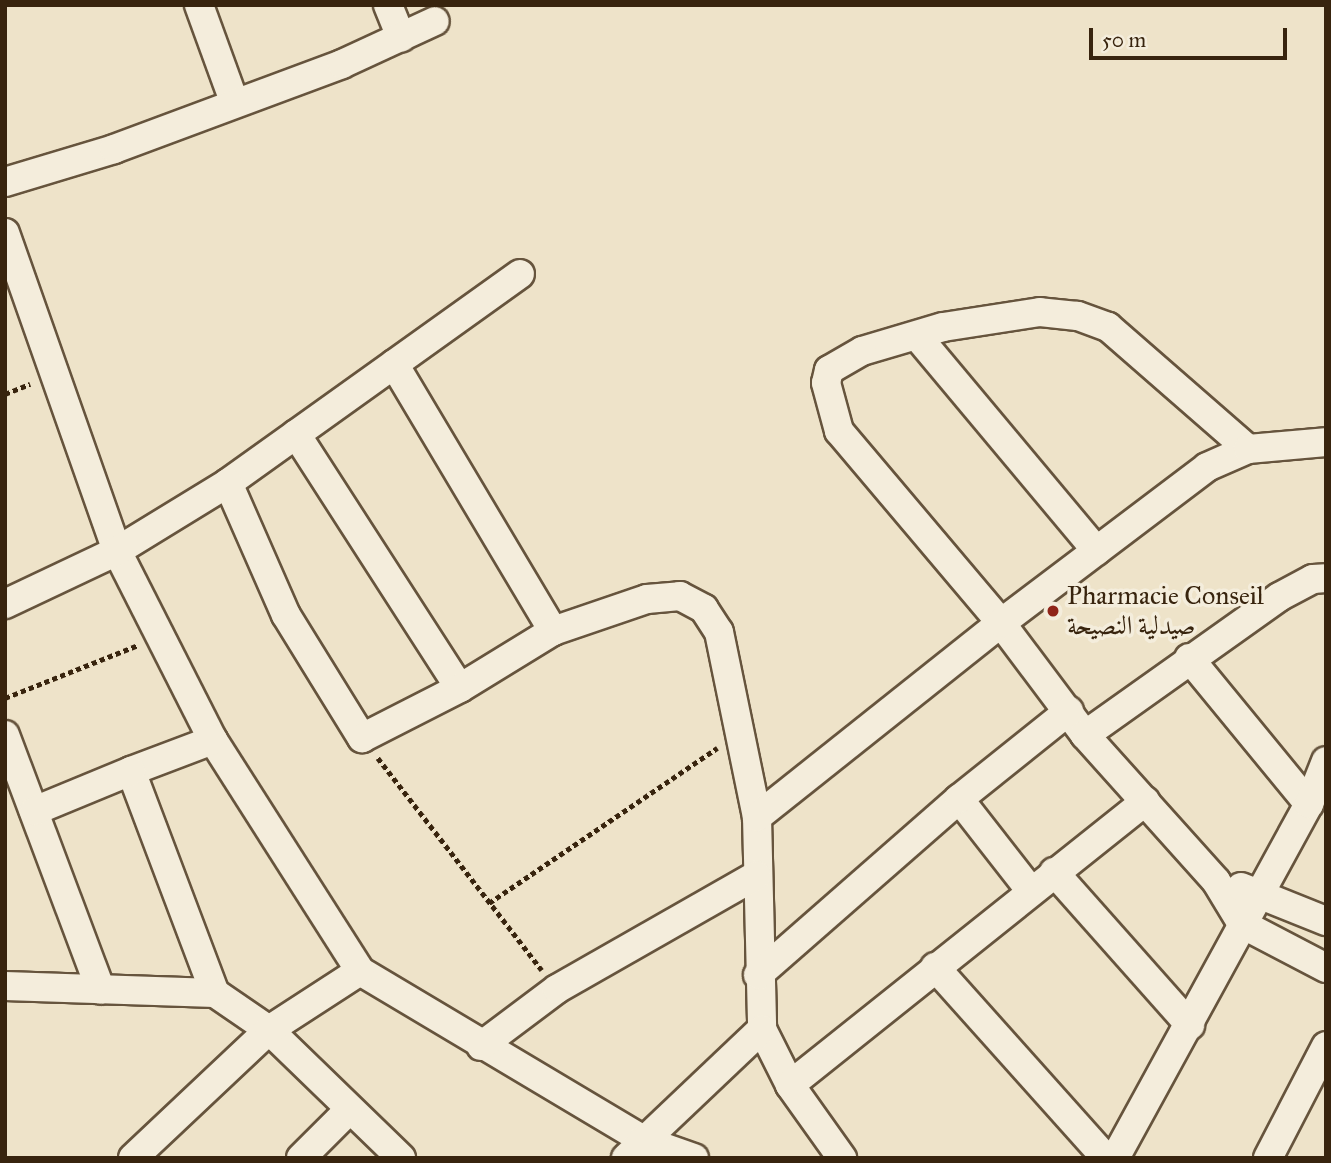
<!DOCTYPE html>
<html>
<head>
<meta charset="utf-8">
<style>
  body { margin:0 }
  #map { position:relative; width:1331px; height:1163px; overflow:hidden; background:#eee3c9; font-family:"IM FELL Great Primer",Amiri,serif }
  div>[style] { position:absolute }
  .path>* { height:4.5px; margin-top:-2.25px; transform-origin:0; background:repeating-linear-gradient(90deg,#38240e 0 5px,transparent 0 8.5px) }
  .roads { filter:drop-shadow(2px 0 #66543d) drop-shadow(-2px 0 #66543d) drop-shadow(0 2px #66543d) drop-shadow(0 -2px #66543d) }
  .street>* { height:28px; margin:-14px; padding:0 14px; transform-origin:14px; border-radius:14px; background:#f4eddc }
  .dots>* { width:19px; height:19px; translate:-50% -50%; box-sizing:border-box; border:4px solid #f4eddc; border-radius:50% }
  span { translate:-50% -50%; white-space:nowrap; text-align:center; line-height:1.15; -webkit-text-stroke:7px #f4eddc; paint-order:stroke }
  .poi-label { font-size:26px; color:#38240e }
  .left { translate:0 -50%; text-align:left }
  .frame { position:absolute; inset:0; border:7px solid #38240e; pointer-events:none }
  .scale { position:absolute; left:1089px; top:28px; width:198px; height:32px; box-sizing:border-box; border:4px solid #38240e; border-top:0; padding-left:9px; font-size:21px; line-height:24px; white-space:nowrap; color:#38240e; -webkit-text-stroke:5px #f4eddc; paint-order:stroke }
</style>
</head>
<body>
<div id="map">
  <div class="path">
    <i style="left:5px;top:394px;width:27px;rotate:-22deg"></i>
    <i style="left:5px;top:698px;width:143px;rotate:-21.7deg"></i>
    <i style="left:378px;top:758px;width:268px;rotate:52.3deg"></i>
    <i style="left:489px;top:903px;width:276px;rotate:-34.2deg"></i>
  </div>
  <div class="roads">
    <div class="street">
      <i style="left:199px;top:5px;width:102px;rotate:70deg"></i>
      <i style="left:388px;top:5px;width:35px;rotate:68deg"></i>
      <i style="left:5px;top:182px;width:114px;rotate:-16.8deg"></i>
      <i style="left:114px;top:149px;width:243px;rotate:-20.4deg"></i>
      <i style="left:342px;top:64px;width:102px;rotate:-24.8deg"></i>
      <i style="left:5px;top:233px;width:337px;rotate:70.6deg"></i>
      <i style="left:117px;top:551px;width:212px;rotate:63.1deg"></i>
      <i style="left:213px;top:740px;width:274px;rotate:57.5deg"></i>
      <i style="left:360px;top:971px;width:330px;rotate:30.8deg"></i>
      <i style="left:643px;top:1140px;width:54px;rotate:19.4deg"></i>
      <i style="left:917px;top:336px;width:280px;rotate:50.1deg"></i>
      <i style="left:394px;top:364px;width:311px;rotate:59.2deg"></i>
      <i style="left:296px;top:434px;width:302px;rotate:57.2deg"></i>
      <i style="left:1248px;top:449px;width:186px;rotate:-138.9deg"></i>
      <i style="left:1108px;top:327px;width:33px;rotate:-160deg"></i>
      <i style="left:1077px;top:316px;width:37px;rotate:-174deg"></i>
      <i style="left:1040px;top:312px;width:98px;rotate:171.2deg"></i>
      <i style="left:943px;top:327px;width:84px;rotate:163.5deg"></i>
      <i style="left:862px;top:351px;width:38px;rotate:150deg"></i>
      <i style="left:829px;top:370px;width:13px;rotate:103deg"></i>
      <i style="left:826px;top:383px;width:50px;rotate:74.8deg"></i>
      <i style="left:839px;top:431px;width:251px;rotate:49.8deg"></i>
      <i style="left:1001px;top:623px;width:140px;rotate:53.1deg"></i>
      <i style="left:1085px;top:735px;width:196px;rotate:48.1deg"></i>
      <i style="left:1216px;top:881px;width:50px;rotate:58.8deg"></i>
      <i style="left:1242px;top:924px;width:95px;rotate:27.6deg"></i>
      <i style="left:228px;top:483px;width:359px;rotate:-35.6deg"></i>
      <i style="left:5px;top:604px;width:124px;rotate:-25.3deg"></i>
      <i style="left:117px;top:551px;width:130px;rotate:-31.5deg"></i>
      <i style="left:228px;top:483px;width:144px;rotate:66.3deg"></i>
      <i style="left:286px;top:615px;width:145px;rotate:58.3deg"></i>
      <i style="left:362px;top:738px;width:110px;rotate:-27deg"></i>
      <i style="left:460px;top:688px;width:109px;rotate:-31.5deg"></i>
      <i style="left:553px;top:631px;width:99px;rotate:-18.8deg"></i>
      <i style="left:647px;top:599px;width:33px;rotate:-5deg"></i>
      <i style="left:680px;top:596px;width:27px;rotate:28deg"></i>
      <i style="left:704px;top:609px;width:27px;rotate:57deg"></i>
      <i style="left:719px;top:632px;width:189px;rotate:78.4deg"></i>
      <i style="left:757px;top:817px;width:212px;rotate:88.6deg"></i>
      <i style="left:762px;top:1029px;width:63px;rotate:63.4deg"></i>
      <i style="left:790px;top:1085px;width:90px;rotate:54.5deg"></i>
      <i style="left:1189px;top:658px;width:189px;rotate:50.6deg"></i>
      <i style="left:5px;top:735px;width:272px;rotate:69.4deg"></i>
      <i style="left:1085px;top:735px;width:238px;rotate:-35.4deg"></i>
      <i style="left:1279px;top:597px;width:38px;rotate:-28deg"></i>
      <i style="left:1313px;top:579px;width:13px;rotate:-4deg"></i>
      <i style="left:213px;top:740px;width:88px;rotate:159.3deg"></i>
      <i style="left:131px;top:771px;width:237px;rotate:69.3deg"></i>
      <i style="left:959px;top:799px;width:115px;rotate:52deg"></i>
      <i style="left:34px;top:811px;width:105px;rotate:-22.4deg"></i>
      <i style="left:757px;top:817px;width:312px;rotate:-38.5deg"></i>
      <i style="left:1001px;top:623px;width:258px;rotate:-37.1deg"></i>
      <i style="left:1207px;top:467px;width:45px;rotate:-23.7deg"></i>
      <i style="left:1248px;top:449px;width:78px;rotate:-5.1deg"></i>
      <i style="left:1054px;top:872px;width:205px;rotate:48.4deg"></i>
      <i style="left:1241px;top:887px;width:92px;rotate:21.8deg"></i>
      <i style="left:935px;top:967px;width:256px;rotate:48.2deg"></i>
      <i style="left:758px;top:975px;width:267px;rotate:-41.2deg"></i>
      <i style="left:959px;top:799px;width:141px;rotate:-38.7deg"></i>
      <i style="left:5px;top:986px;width:210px;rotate:1.9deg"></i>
      <i style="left:215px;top:993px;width:65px;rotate:34.4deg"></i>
      <i style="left:269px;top:1030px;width:184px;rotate:44.1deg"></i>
      <i style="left:481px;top:1046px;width:95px;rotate:-36.9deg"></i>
      <i style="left:557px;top:989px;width:230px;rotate:-29.7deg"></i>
      <i style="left:790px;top:1085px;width:455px;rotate:-38.6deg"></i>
      <i style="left:133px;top:1158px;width:187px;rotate:-43.3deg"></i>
      <i style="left:269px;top:1030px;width:108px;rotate:-33deg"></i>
      <i style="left:301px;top:1158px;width:66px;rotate:-45deg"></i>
      <i style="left:626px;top:1158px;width:187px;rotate:-43.5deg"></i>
      <i style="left:1115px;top:1158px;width:404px;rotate:-61.3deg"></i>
      <i style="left:1309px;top:804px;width:46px;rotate:-68.4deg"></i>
      <i style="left:1268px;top:1158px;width:126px;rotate:-62.6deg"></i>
    </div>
  </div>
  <div class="dots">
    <i style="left:1053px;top:611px;background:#8f2418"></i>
  </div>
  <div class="poi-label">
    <span class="left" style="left:1067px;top:611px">Pharmacie Conseil<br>صيدلية النصيحة</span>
  </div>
  <div class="frame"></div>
  <div class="scale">50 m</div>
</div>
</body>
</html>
